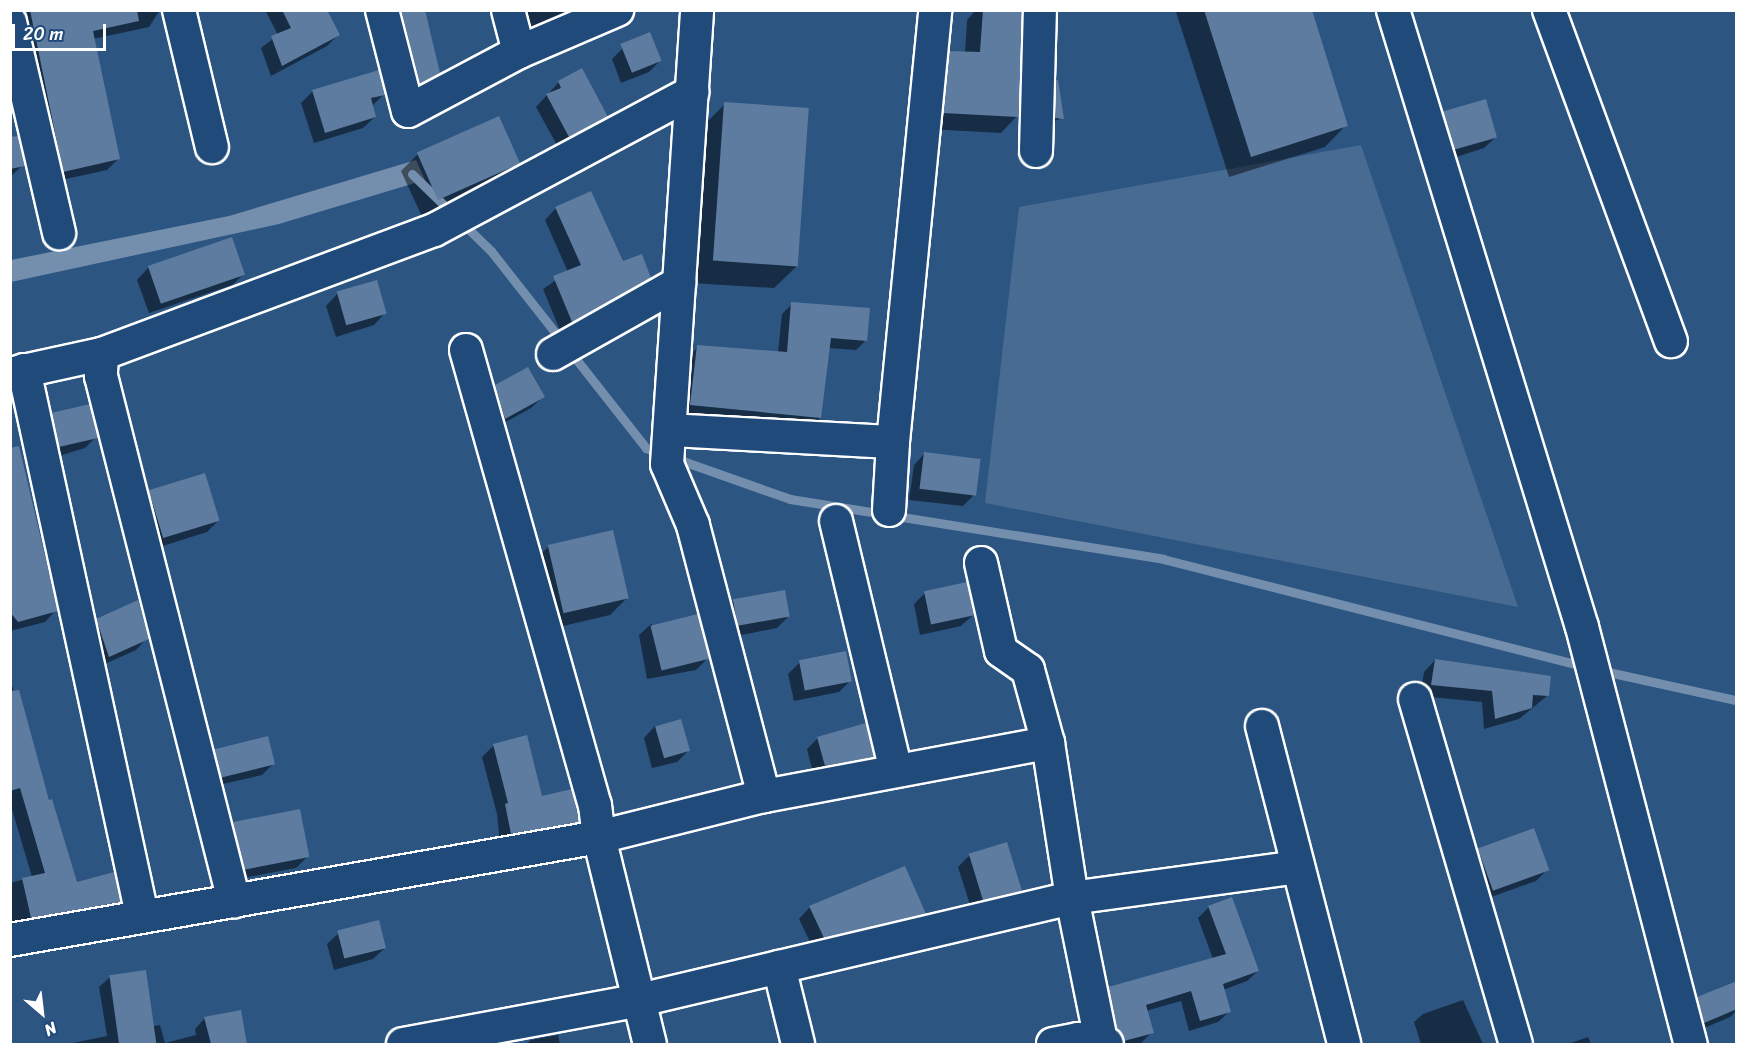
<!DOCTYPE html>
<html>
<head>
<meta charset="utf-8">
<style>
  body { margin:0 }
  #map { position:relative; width:1747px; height:1055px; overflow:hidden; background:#2c5582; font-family:Sriracha,sans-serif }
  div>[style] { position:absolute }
  .green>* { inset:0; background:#486b92 }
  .water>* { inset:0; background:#748fad }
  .shadow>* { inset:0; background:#0007 }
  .stream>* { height:9px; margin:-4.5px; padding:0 4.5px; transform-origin:4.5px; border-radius:4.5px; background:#748fad }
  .building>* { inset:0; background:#5e7c9f; transform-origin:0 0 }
  .roads { filter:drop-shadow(2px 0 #fff) drop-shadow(-2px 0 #fff) drop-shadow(0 2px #fff) drop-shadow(0 -2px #fff) }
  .street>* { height:32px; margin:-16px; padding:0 16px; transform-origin:16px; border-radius:16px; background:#1f4a7a }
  span { translate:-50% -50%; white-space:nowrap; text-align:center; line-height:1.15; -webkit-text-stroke:6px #1f4a7a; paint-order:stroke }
  .frame { position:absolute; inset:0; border:12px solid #fff; pointer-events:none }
  .north { position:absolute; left:12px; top:983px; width:60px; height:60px; -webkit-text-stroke:4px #1f4a7a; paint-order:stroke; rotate:152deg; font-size:16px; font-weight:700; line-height:24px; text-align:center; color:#fff }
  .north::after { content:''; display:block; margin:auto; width:21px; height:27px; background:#fff; clip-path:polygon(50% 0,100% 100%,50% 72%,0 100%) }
  .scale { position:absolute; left:12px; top:24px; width:94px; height:27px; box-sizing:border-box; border:3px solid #fff; border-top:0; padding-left:8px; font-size:18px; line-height:21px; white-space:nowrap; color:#fff; -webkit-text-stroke:4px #1f4a7a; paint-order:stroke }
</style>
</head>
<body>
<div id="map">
  <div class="green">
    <i style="clip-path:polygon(1361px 145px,1518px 607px,985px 503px,1019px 207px)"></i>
  </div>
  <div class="water">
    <i style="clip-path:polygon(416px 160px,425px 180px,279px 224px,11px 282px,11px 260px,229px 216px)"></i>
  </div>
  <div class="shadow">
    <i style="clip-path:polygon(10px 10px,160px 10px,149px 27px,93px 39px,119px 158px,107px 170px,52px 182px)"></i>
    <i style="clip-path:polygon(265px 10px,325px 10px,338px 35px,327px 46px,271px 76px,261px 48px,278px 35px)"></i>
    <i style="clip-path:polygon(371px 10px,424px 10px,439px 73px,422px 90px,403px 100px)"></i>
    <i style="clip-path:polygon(510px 10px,566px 10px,566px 11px,554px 23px,520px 37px)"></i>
    <i style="clip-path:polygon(976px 10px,1022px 10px,1017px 116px,1001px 133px,927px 129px,933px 69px,950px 52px,965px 53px,967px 20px)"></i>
    <i style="clip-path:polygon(1310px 10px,1346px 125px,1325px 147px,1229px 177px,1176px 12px)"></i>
    <i style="clip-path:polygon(623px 48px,660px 61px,649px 72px,621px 83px,612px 59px)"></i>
    <i style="clip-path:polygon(559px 82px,606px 116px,595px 128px,558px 147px,536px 107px)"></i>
    <i style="clip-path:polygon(1057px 82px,1062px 118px,1050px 123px,1051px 87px)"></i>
    <i style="clip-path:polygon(313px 91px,384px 94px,372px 106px,375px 117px,363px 128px,314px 143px,301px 103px)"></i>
    <i style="clip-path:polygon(725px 104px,796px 267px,774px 288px,691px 283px,703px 126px)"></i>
    <i style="clip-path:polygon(1444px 114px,1496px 137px,1484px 148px,1444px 161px,1433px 126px)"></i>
    <i style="clip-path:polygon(10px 139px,23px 165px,10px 177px)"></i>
    <i style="clip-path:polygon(418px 154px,518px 163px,501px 180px,424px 221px,401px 171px)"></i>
    <i style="clip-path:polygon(556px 208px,622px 263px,650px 278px,638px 289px,561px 333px,543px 289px,568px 272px,545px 220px)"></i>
    <i style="clip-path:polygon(232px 239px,244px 274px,232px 285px,149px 313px,137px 280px,148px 268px)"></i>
    <i style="clip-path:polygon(376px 282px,385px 313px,374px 325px,336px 337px,326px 306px,337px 294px)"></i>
    <i style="clip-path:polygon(792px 304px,866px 340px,856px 350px,829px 348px,820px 418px,809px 428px,680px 415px,688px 357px,698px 347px,778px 353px,782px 314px)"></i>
    <i style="clip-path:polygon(495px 386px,543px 397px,531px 408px,493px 429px,484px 397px)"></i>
    <i style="clip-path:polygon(53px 416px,96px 437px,85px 448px,49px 459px,42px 428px)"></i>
    <i style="clip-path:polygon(925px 453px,974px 495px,963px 506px,909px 500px,914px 465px)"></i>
    <i style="clip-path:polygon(204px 475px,218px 521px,207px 532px,150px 550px,138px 503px,149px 492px)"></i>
    <i style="clip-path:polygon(28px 487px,56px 610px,45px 622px,10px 631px,10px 492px)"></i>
    <i style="clip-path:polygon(612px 532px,627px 598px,610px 615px,546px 630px,531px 564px,548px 547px)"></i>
    <i style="clip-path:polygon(925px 593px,973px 615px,961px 626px,920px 635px,914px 604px)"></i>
    <i style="clip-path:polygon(733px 601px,788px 617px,777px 628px,727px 638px,722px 613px)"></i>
    <i style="clip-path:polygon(97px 620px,147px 638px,136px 650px,98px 667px,86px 631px)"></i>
    <i style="clip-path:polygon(651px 624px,708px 658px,696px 670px,647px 679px,639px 635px)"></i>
    <i style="clip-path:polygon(1435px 660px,1547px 696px,1519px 719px,1484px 729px,1482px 702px,1420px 696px,1424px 672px)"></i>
    <i style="clip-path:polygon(800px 662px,851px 680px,839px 692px,794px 701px,788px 674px)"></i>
    <i style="clip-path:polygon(10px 679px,76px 884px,119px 902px,108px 913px,10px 930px,10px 883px,32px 877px,10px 803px)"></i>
    <i style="clip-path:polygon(655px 726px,688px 751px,677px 762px,652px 768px,644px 738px)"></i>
    <i style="clip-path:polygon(818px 738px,873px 757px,861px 768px,814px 777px,807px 749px)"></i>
    <i style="clip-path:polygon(493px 746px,541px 798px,577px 822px,566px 833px,500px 845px,497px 814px,482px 757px)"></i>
    <i style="clip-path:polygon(215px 750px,273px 764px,262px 775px,210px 787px,204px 762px)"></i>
    <i style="clip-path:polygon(299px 811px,308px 856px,296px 868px,233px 880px,222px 835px,233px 824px)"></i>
    <i style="clip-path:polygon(1478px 849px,1547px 870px,1536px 881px,1480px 901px,1467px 860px)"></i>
    <i style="clip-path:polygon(969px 856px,1020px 891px,1009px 902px,972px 911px,958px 867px)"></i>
    <i style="clip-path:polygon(810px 907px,924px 914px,913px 925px,813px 948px,799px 919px)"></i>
    <i style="clip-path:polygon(1209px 907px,1258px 971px,1247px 981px,1223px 990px,1229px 1012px,1218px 1022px,1189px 1031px,1181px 1001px,1146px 1011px,1152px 1032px,1141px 1043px,1110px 1044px,1098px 999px,1109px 988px,1213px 959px,1198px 918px)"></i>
    <i style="clip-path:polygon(339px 933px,385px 948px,373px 959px,334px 970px,327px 944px)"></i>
    <i style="clip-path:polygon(110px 977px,153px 1026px,160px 1025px,165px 1043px,196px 1035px,195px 1029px,205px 1018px,239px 1012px,245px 1044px,68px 1044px,107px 1036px,99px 987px)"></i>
    <i style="clip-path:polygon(1736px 994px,1736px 1011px,1730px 1017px,1693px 1033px,1687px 1010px,1698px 999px)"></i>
    <i style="clip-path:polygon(1463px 1000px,1483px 1044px,1421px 1044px,1414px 1022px,1423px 1014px)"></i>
    <i style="clip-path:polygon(558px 1035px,560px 1044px,526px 1044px,531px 1040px)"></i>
    <i style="clip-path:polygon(1588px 1037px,1591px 1044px,1568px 1044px)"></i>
  </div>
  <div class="stream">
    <i style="left:412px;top:174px;width:110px;rotate:44.3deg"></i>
    <i style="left:491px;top:251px;width:251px;rotate:51.8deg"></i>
    <i style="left:646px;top:448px;width:153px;rotate:19.5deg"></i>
    <i style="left:790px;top:499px;width:378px;rotate:9.1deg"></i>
    <i style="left:1163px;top:559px;width:437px;rotate:14.3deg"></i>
    <i style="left:1599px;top:670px;width:140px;rotate:12.4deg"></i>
  </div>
  <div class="building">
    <i style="clip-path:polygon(30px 10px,137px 10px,139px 21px,93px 31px,120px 159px,63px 172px)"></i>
    <i style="clip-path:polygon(282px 10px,327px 10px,340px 35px,282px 66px,271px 36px,291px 28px)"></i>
    <i style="clip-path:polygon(401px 10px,425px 10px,440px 73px,420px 84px)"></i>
    <i style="clip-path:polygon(983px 10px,1022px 10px,1019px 117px,943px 113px,949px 51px,980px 52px)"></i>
    <i style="clip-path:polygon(1204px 10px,1312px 10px,1348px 126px,1251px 157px)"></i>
    <i style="left:650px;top:32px;width:31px;height:32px;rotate:68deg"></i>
    <i style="clip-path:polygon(582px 68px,608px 117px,569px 137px,546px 94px,561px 88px,558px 81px)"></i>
    <i style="clip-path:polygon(379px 70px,385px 95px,371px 98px,376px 117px,325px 133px,312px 90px)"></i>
    <i style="clip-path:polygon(1056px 80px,1058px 80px,1064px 119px,1055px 118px)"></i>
    <i style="left:1486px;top:99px;width:40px;height:45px;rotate:74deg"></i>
    <i style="left:724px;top:102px;width:85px;height:159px;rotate:4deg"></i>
    <i style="left:499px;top:116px;width:52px;height:90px;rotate:66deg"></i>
    <i style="clip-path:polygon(18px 136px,25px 166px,10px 169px,10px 137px)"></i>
    <i style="clip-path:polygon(591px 191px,623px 261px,642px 254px,651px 278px,572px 322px,553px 276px,581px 265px,555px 207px)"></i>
    <i style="left:232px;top:237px;width:40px;height:89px;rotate:71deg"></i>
    <i style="left:377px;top:280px;width:35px;height:42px;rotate:74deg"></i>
    <i style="clip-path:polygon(791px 302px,870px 308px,867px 341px,831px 338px,821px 418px,690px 405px,697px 345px,787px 352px)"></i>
    <i style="clip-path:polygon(528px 367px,545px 397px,505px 419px,495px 385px)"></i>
    <i style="left:90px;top:404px;width:35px;height:40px;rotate:77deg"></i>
    <i style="clip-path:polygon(19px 446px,58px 611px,18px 622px,10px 612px,10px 448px)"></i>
    <i style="left:924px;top:452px;width:57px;height:37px;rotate:7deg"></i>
    <i style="left:205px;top:473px;width:50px;height:59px;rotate:73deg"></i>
    <i style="left:613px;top:530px;width:70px;height:67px;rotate:77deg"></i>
    <i style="left:967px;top:582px;width:34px;height:44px;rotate:78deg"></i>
    <i style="left:785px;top:590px;width:27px;height:53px;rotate:80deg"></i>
    <i style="clip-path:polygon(138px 600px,149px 639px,109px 657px,96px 619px)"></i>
    <i style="left:698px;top:614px;width:46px;height:49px;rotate:76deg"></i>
    <i style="left:846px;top:651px;width:31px;height:48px;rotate:79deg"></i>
    <i style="clip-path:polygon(1435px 659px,1551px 676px,1549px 696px,1533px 695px,1532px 708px,1495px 719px,1492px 691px,1431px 685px)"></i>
    <i style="clip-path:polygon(19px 690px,49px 800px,52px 799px,77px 882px,114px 872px,121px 902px,31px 918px,22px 878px,45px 873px,20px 788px,10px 791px,10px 691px)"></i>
    <i style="left:681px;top:719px;width:33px;height:27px;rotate:74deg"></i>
    <i style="clip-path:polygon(866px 723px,874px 757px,825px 766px,817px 737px)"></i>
    <i style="clip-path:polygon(527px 735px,542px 796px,572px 789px,579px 822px,511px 834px,505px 804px,508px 803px,493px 744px)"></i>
    <i style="left:268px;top:736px;width:29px;height:56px;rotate:76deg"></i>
    <i style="left:300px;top:809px;width:49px;height:68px;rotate:79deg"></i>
    <i style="left:1534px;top:828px;width:45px;height:60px;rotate:70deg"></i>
    <i style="left:1007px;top:842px;width:51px;height:40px;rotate:73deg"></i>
    <i style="clip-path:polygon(905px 866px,926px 914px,824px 938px,809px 906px)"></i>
    <i style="clip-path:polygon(1232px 897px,1259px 971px,1223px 984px,1231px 1012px,1200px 1021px,1191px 991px,1146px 1005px,1154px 1033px,1124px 1041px,1117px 1029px,1108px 987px,1226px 954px,1208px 906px)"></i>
    <i style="left:379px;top:920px;width:29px;height:43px;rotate:76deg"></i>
    <i style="left:146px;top:970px;width:75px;height:37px;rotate:82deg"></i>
    <i style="clip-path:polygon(1737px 981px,1737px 1009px,1704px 1023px,1697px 997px)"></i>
    <i style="clip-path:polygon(241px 1010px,247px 1044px,211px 1044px,204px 1017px)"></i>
  </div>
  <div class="roads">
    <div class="street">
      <i style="left:179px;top:10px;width:141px;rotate:76.5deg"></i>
      <i style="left:382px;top:10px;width:104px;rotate:75.6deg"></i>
      <i style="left:408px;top:111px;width:126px;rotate:-28deg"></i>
      <i style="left:519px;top:52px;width:43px;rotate:-104.7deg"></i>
      <i style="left:1393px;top:10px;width:645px;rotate:72.97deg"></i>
      <i style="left:1582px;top:627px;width:431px;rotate:75.4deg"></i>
      <i style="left:1549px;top:10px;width:353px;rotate:69.8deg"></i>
      <i style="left:10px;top:22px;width:217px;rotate:76.9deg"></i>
      <i style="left:519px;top:52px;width:107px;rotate:-23.2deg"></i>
      <i style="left:1036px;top:151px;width:141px;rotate:-88.4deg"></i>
      <i style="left:466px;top:350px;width:473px;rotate:74.2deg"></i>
      <i style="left:595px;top:805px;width:32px;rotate:83deg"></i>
      <i style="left:599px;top:837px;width:213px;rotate:76.2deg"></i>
      <i style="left:102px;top:354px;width:22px;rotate:93deg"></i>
      <i style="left:101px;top:376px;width:542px;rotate:75.78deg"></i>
      <i style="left:553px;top:354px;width:145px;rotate:-29.4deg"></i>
      <i style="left:24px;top:370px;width:558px;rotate:77.78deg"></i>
      <i style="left:10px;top:374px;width:94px;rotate:-12.3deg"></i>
      <i style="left:102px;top:354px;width:354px;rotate:-20.5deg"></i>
      <i style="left:434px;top:230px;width:293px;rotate:-28.1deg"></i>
      <i style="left:670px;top:430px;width:223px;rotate:3.1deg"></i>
      <i style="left:893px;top:442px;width:434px;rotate:-84.4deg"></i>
      <i style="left:889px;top:510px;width:68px;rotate:-86.6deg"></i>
      <i style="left:836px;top:521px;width:256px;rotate:76.5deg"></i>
      <i style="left:981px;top:563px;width:90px;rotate:77.2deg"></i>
      <i style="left:1001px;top:651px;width:33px;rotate:35deg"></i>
      <i style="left:1028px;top:670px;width:76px;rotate:74.7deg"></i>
      <i style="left:1415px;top:699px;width:359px;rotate:73.7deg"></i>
      <i style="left:1262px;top:726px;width:328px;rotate:75.5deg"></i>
      <i style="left:764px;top:796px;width:289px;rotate:-10.6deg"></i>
      <i style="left:1048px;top:743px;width:157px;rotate:81.2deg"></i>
      <i style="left:1072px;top:898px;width:145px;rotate:78.5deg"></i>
      <i style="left:10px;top:940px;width:598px;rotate:-9.92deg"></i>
      <i style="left:599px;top:837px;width:170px;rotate:-14deg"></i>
      <i style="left:764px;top:796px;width:280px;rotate:-104.7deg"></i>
      <i style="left:693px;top:525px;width:66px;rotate:-113.1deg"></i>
      <i style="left:667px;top:464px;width:455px;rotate:-86.2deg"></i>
      <i style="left:779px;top:967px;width:79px;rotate:76.1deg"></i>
      <i style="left:403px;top:1044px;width:241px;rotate:-10.5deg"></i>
      <i style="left:640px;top:1000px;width:444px;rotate:-13.3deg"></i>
      <i style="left:1072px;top:898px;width:228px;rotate:-7.8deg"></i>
      <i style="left:1053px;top:1044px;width:25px;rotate:-11deg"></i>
      <i style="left:1078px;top:1039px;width:23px;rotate:2deg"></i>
      <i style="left:1101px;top:1040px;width:7px;rotate:34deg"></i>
    </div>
  </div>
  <div class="frame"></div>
  <div class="north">N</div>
  <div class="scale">20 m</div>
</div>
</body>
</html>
